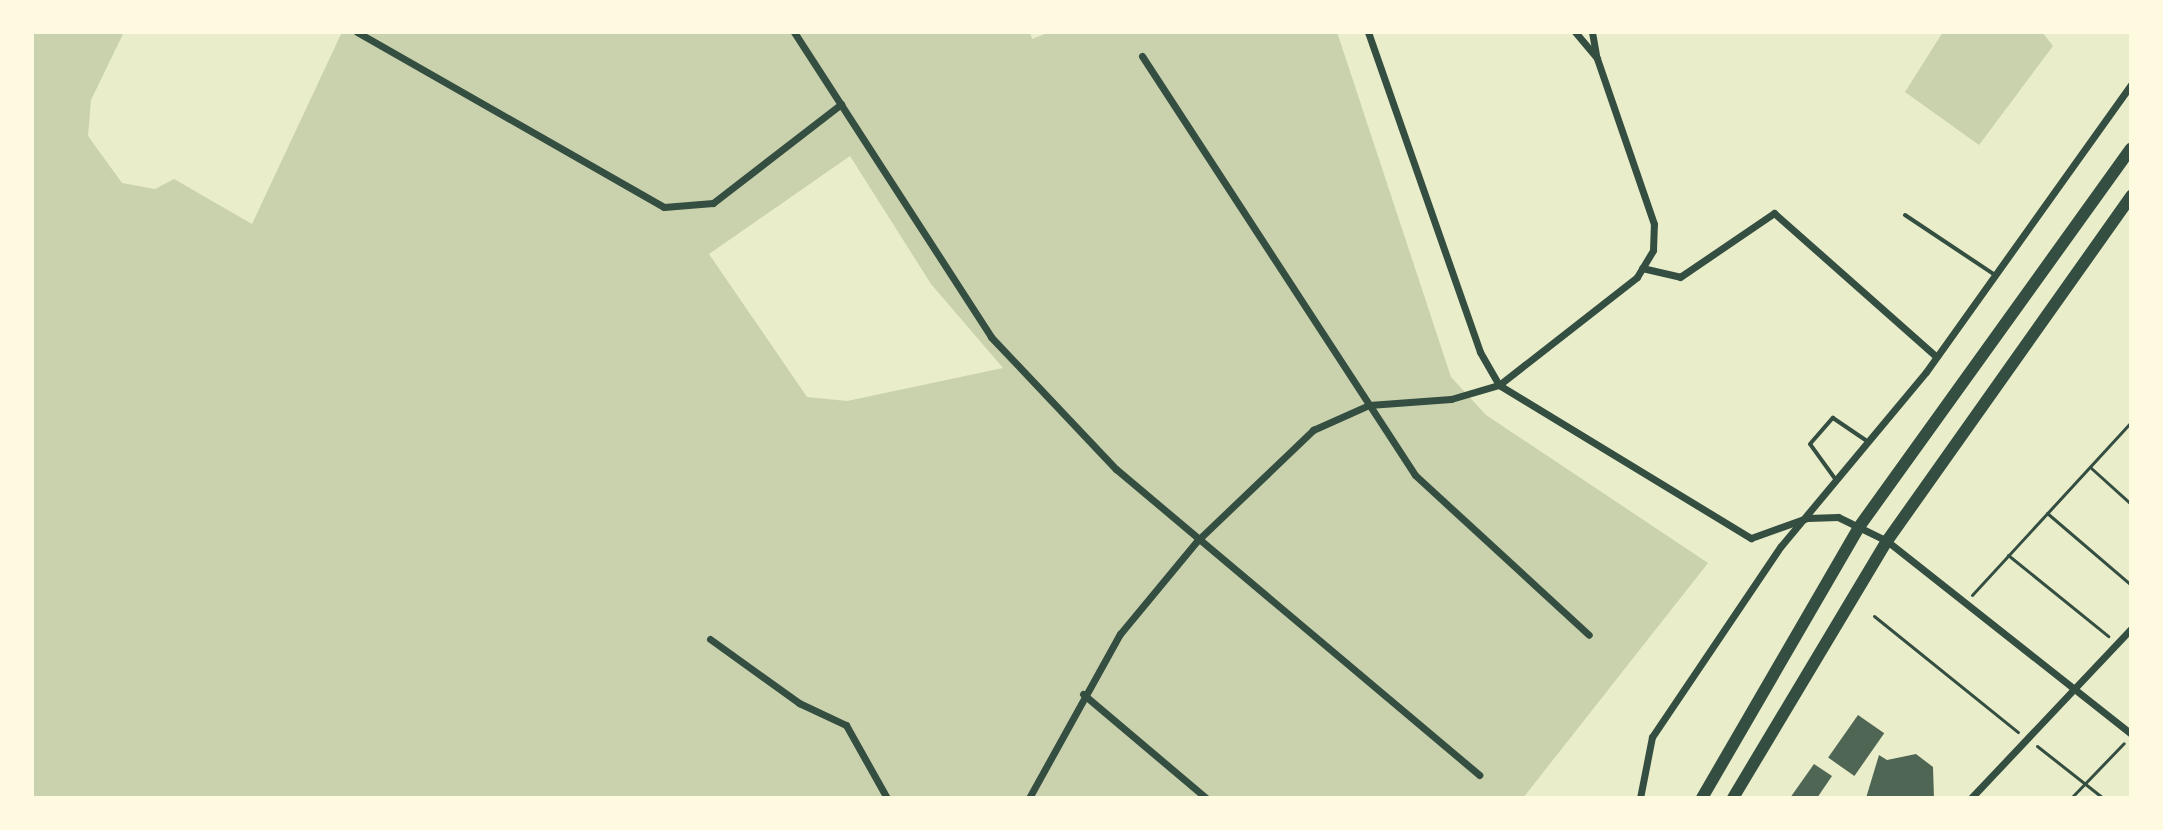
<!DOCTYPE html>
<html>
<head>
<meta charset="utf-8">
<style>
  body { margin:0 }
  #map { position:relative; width:2163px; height:830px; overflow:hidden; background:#e9edc9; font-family:Manrope,sans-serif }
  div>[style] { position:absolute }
  .green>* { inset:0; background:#cad2ad }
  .building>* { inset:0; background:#4f6655; transform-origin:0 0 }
  .path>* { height:3px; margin:-1.5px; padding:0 1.5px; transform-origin:1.5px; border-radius:1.5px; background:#344e41 }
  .service>* { height:4px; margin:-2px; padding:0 2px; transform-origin:2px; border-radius:2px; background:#344e41 }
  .minor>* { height:7px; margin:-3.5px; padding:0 3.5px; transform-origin:3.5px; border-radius:3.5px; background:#344e41 }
  .trunk>* { height:12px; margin:-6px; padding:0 6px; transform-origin:6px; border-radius:6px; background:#344e41 }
  span { translate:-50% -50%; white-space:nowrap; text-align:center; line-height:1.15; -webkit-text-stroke:8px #fefae0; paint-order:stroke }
  .frame { position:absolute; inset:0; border:34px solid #fefae0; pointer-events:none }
</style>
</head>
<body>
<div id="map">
  <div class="green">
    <i style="clip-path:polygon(evenodd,32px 32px,124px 32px,91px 100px,88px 136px,122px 183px,155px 189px,174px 179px,252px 224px,342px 32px,1030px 32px,1032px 39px,1050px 32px,1337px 32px,1451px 377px,1486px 415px,1708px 563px,1523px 798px,32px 798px,32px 32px,850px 156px,931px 284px,1003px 368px,847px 401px,807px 397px,709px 254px,850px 156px)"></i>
    <i style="clip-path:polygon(1943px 32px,2042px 32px,2053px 46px,1979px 145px,1905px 92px)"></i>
  </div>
  <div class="building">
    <i style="left:1858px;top:715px;width:32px;height:52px;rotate:35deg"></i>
    <i style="clip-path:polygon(1916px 754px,1933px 767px,1934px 798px,1866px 798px,1879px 755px,1887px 760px)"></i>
    <i style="clip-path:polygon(1814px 764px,1832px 776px,1817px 798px,1790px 798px)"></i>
  </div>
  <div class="path">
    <i style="left:2090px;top:467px;width:55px;rotate:42.1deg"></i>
    <i style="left:2047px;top:513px;width:111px;rotate:40.6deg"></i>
    <i style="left:2008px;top:555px;width:129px;rotate:39deg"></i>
    <i style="left:1972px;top:595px;width:235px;rotate:-47.4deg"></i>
    <i style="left:1874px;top:616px;width:185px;rotate:38.9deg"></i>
    <i style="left:2037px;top:746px;width:84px;rotate:38.2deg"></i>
    <i style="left:2071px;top:798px;width:76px;rotate:-46.1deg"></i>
  </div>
  <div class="service">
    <i style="left:1905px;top:215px;width:108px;rotate:33.7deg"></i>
    <i style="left:1836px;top:480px;width:44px;rotate:-125.8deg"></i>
    <i style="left:1810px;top:444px;width:35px;rotate:-49deg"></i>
    <i style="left:1833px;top:418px;width:41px;rotate:34.1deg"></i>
  </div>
  <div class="minor">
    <i style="left:357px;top:32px;width:353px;rotate:29.7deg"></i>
    <i style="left:664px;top:207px;width:49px;rotate:-4.7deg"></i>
    <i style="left:713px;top:203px;width:162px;rotate:-37.7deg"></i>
    <i style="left:794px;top:32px;width:363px;rotate:57.1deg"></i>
    <i style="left:991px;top:337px;width:182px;rotate:46.6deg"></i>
    <i style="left:1116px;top:469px;width:475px;rotate:40.1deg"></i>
    <i style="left:1368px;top:32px;width:339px;rotate:70.7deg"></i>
    <i style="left:1480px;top:352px;width:38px;rotate:60deg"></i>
    <i style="left:1499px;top:385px;width:295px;rotate:31.3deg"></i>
    <i style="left:1751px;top:538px;width:59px;rotate:-19.7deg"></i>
    <i style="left:1807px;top:518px;width:31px;rotate:-2deg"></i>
    <i style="left:1838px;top:517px;width:55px;rotate:26.1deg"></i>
    <i style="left:1887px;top:541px;width:311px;rotate:38.3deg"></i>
    <i style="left:1592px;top:32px;width:23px;rotate:80deg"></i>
    <i style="left:1142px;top:56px;width:500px;rotate:56.91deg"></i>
    <i style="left:1415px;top:475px;width:236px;rotate:42.6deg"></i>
    <i style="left:1642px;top:268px;width:39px;rotate:13deg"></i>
    <i style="left:1680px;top:277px;width:114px;rotate:-34.2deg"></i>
    <i style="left:1774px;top:213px;width:217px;rotate:41.5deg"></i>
    <i style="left:710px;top:639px;width:110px;rotate:35.7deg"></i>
    <i style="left:799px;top:703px;width:52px;rotate:25.1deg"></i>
    <i style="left:846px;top:725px;width:84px;rotate:60.7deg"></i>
    <i style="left:1083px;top:694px;width:161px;rotate:40.2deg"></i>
    <i style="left:1029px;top:798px;width:188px;rotate:-61deg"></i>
    <i style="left:1120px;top:634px;width:121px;rotate:-50.4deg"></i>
    <i style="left:1197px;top:541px;width:161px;rotate:-43.7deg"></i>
    <i style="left:1313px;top:430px;width:61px;rotate:-24.1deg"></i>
    <i style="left:1369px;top:405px;width:82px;rotate:-4.2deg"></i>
    <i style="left:1451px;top:399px;width:50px;rotate:-16.3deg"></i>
    <i style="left:1499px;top:385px;width:175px;rotate:-38deg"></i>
    <i style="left:1637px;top:277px;width:31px;rotate:-59deg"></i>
    <i style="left:1653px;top:250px;width:26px;rotate:-88deg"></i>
    <i style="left:1654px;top:224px;width:176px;rotate:-109deg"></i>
    <i style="left:1597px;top:58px;width:34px;rotate:-130deg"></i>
    <i style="left:1640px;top:798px;width:62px;rotate:-78.9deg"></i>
    <i style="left:1652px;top:737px;width:230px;rotate:-56deg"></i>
    <i style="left:1781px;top:546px;width:226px;rotate:-50.2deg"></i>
    <i style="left:1926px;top:372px;width:353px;rotate:-54.5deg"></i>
    <i style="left:1971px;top:798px;width:233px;rotate:-46.6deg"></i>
  </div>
  <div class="trunk">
    <i style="left:1702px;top:798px;width:313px;rotate:-59.9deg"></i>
    <i style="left:1859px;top:527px;width:466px;rotate:-54.3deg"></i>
    <i style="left:1733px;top:798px;width:300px;rotate:-59.1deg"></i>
    <i style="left:1887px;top:541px;width:423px;rotate:-54.7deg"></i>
  </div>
  <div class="frame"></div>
</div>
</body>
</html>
